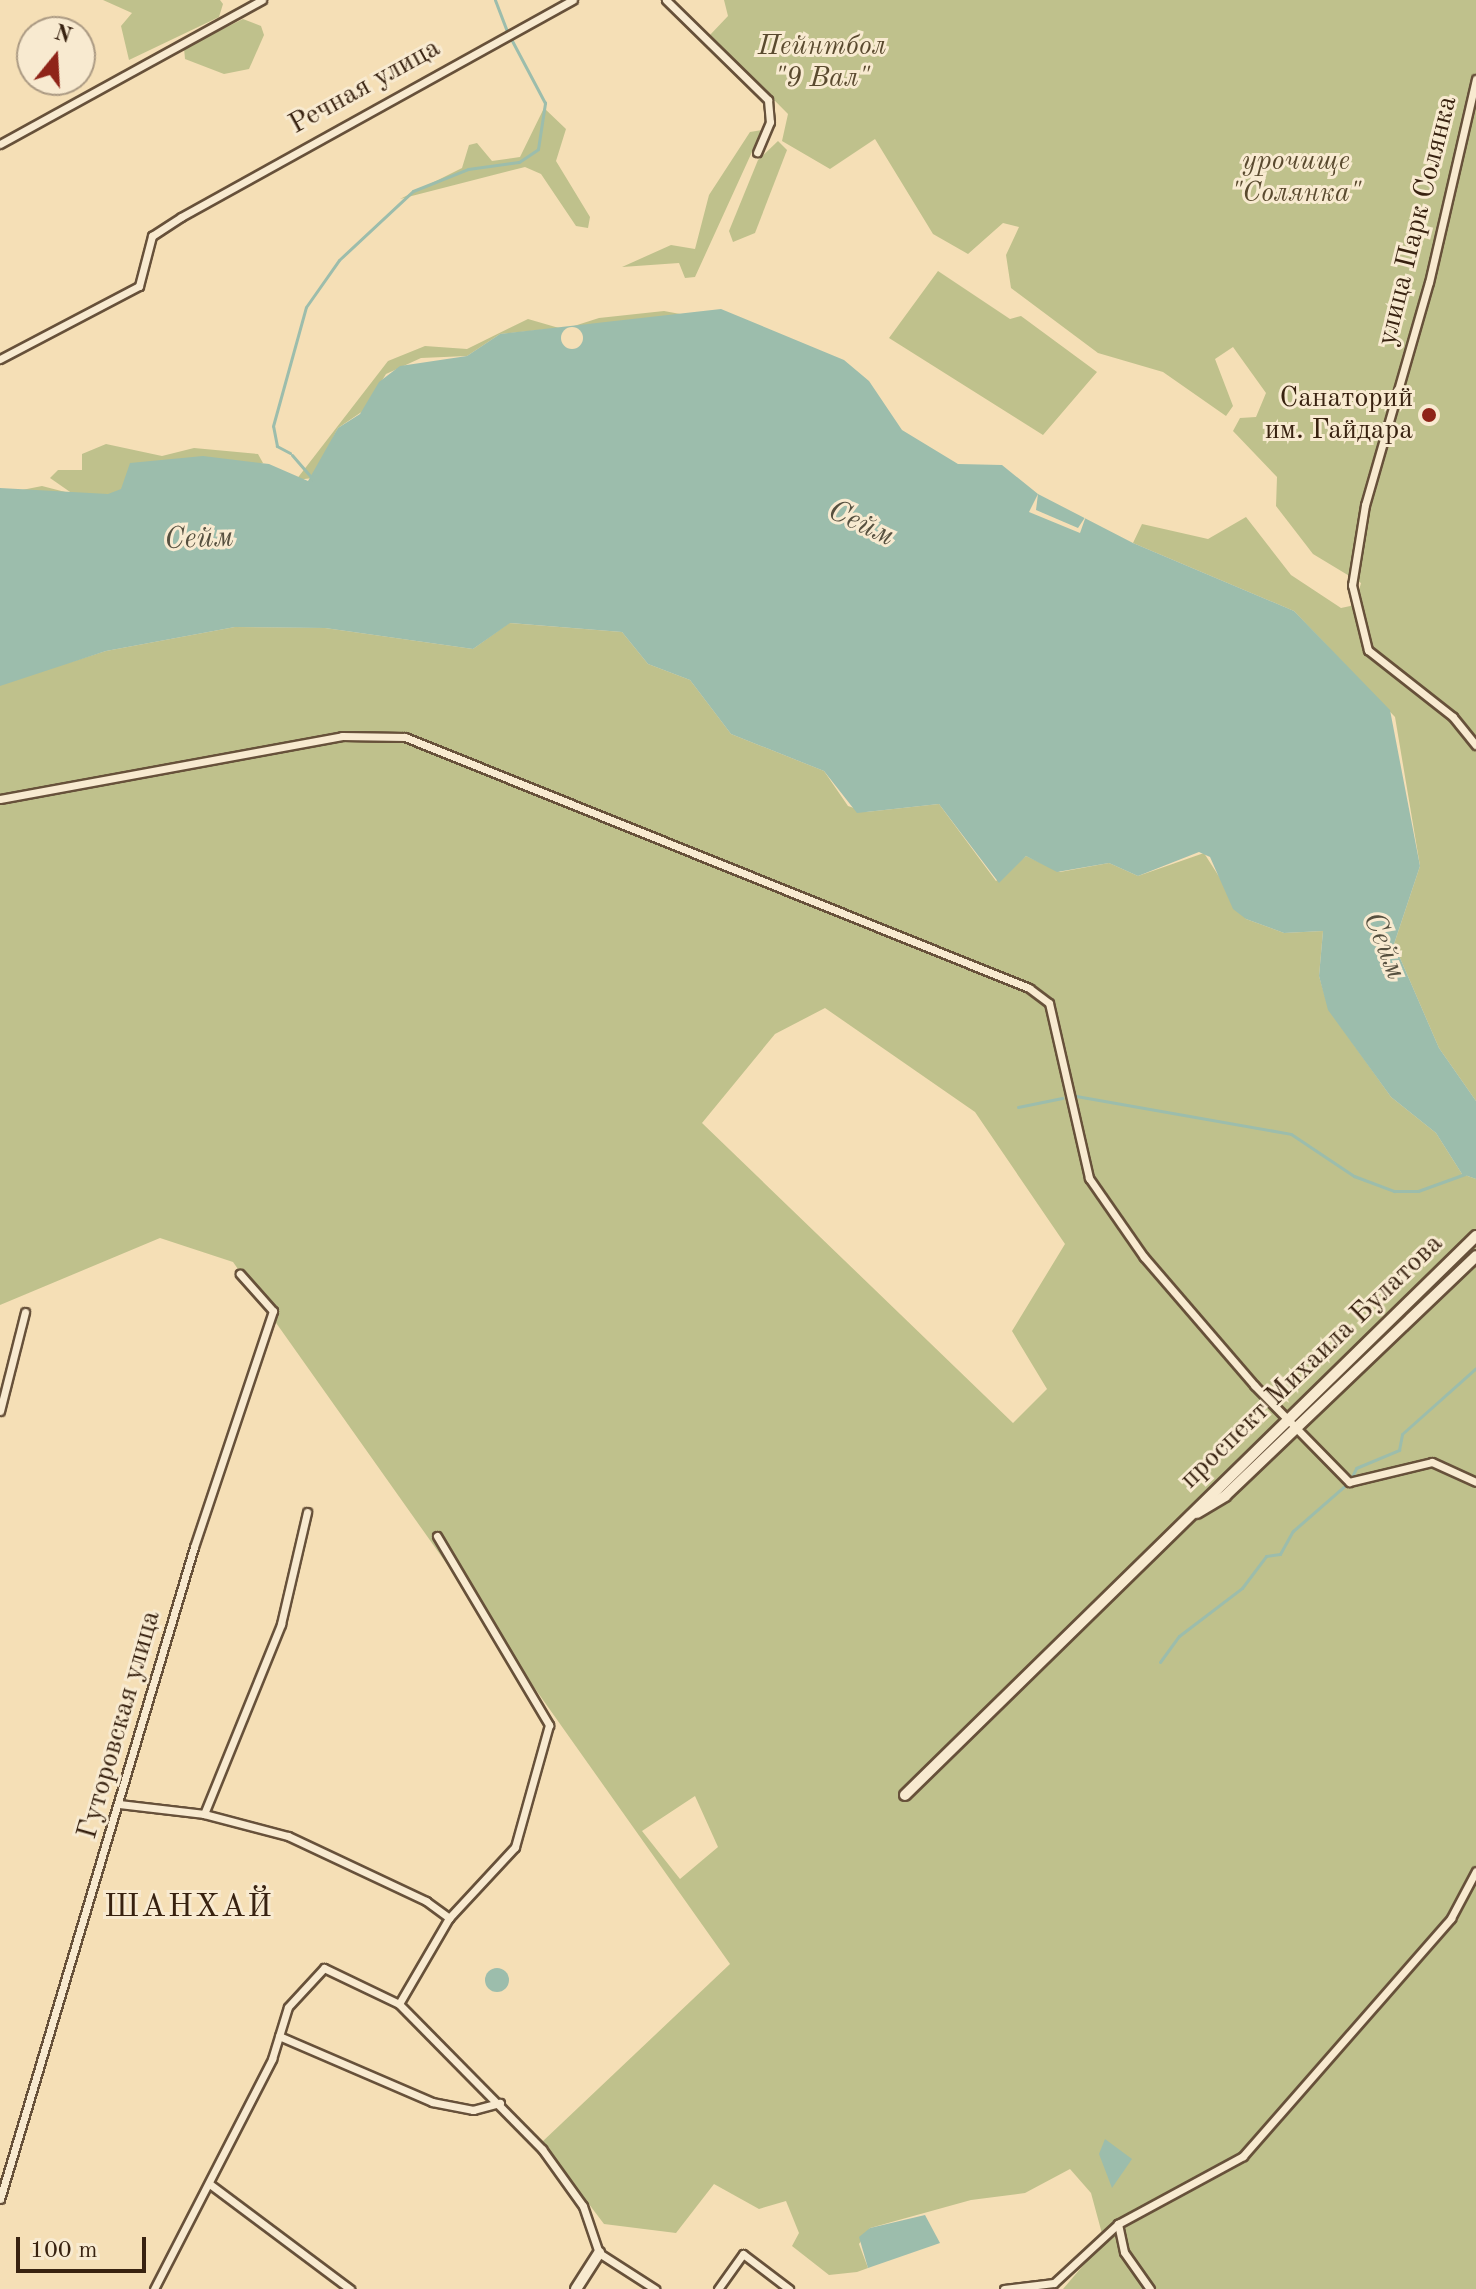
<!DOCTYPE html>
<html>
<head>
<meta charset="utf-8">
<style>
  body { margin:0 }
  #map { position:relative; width:1476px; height:2289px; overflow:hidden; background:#f5dfb6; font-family:"Old Standard TT",serif }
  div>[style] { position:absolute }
  .green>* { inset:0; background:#bfc18c }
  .water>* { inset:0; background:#9cbdac }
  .round { border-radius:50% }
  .pier>* { inset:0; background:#f5dfb6 }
  .stream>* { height:3px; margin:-1.5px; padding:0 1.5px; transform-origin:1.5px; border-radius:1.5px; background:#9cbdac }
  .roads { filter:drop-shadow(2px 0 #67513a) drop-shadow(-2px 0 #67513a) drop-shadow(0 2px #67513a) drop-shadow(0 -2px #67513a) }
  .street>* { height:7px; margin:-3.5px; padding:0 3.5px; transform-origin:3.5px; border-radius:3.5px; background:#f8ead0 }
  .secondary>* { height:10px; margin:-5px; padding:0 5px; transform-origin:5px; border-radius:5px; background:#f8ead0 }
  .dots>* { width:22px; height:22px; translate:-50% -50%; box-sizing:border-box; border:4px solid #f8ead0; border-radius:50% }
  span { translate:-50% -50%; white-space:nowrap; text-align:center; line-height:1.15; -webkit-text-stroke:6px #f8ead0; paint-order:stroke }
  .park-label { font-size:28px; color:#5a4a2f; font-style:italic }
  .street-label { font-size:28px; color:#382210 }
  .poi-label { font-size:28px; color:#382210 }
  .right { translate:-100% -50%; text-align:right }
  .water-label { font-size:30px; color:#56503f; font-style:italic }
  .quarter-label { font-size:32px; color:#382210; letter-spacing:2px }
  .north { position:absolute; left:16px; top:16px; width:80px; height:80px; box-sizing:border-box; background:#f8ead0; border:2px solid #ab9a83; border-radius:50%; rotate:18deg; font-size:22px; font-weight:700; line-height:32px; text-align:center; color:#382210 }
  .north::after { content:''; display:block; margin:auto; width:28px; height:36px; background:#8f2418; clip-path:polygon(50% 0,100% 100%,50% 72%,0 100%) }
  .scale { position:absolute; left:16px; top:2237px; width:130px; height:36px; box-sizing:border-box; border:4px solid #382210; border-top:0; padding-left:10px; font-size:24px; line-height:28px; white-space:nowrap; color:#382210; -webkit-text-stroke:6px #f8ead0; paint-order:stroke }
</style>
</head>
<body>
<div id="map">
  <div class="green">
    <i style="clip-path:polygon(103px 0,220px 0,223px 4px,219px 17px,129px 60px,121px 26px,132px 13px)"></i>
    <i style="clip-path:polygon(724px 0,1476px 0,1476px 1101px,1439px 1048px,1394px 944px,1420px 866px,1395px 717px,1294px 611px,1133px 543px,1142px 524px,1208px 539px,1246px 517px,1291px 575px,1341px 608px,1355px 605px,1361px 583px,1313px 554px,1276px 506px,1277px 477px,1233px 431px,1240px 418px,1256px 417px,1266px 393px,1233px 347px,1215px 359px,1233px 406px,1226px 416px,1163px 372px,1098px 353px,1011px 288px,1006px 255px,1019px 227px,1003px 223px,968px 254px,933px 234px,875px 139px,830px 169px,782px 141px,788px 114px,710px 35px,728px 16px)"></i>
    <i style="clip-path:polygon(243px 19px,261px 26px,264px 35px,249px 69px,224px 74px,185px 59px,184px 48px)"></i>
    <i style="clip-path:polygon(544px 108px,566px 129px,556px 161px,590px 217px,588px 228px,576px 226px,541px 174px,525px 167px,400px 199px,462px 168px,469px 145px,477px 143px,492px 161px,520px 157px)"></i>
    <i style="clip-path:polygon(762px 130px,695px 277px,685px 278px,679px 263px,622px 267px,671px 245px,695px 249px,709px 195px,750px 132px)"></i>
    <i style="clip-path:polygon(778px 141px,787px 150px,755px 233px,733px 242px,729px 231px,758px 160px)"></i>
    <i style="clip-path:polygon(938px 271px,1010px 319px,1021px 316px,1097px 372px,1043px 435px,889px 338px)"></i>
    <i style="clip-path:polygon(664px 311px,691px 316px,574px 326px,599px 318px)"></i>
    <i style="clip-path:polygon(528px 319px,559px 328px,500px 334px,467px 356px,421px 358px,386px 374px,363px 411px,338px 428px,313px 478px,296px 480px,388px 361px,425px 346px,467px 349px)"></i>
    <i style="clip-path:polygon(106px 444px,162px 456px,194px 448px,258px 454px,263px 463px,0 521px,22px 490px,42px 486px,73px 494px,50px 478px,58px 470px,82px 470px,82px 454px)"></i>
    <i style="clip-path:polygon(evenodd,509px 623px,622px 632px,648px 664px,690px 680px,731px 734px,824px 771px,848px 806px,866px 812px,939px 804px,996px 881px,1026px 856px,1060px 872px,1109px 863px,1138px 876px,1204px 853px,1246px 919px,1284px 933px,1323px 931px,1319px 976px,1329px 1010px,1391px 1097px,1436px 1133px,1462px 1174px,1476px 1179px,1476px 2289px,1063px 2289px,1104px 2241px,1091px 2193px,1070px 2169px,1025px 2193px,971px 2200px,870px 2228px,859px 2244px,868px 2268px,857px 2272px,829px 2275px,792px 2246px,799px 2233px,786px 2201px,759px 2209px,714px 2184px,676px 2233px,604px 2224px,542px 2142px,730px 1964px,233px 1262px,160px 1238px,0 1305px,0 684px,106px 651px,235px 627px,325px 628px,473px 649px,509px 623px,825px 1008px,975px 1112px,1065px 1244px,1012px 1331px,1047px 1389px,1013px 1423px,702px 1123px,775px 1034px,825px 1008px,509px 623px,695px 1796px,718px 1847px,680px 1879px,642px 1831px,695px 1796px)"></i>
  </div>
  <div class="water">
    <i style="clip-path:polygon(721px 309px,844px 360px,869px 381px,902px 430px,958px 464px,1002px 465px,1038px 494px,1133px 543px,1294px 611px,1390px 710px,1420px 866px,1394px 944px,1439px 1048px,1476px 1101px,1476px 1179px,1462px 1174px,1436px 1133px,1391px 1097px,1328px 1010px,1319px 976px,1323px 931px,1284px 933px,1246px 919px,1233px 909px,1210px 857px,1199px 852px,1138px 876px,1109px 863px,1057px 872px,1026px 856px,999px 883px,939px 804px,857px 813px,824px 771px,731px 734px,690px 680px,648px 664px,622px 632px,510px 623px,473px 649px,325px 628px,235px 627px,106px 651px,0 686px,0 488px,108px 494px,121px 489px,130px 463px,203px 456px,269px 464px,308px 481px,338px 428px,360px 414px,379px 382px,400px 366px,467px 356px,500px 334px)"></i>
    <i class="round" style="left:485px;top:1968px;width:24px;height:24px"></i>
    <i style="clip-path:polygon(1105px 2139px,1132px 2159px,1112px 2188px,1099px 2154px)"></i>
    <i style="clip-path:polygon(925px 2215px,940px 2243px,868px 2268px,859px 2237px,870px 2228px)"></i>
  </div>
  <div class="pier">
    <i class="round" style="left:561px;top:327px;width:22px;height:22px"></i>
    <i style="clip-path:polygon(1038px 494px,1036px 510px,1078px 528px,1086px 516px,1080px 533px,1029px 512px)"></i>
  </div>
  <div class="stream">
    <i style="left:495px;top:0;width:36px;rotate:69deg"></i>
    <i style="left:290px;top:453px;width:15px;rotate:-152deg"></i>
    <i style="left:277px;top:446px;width:20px;rotate:-101deg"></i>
    <i style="left:273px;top:426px;width:123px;rotate:-74.5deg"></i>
    <i style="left:306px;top:307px;width:57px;rotate:-54.9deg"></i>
    <i style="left:339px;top:260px;width:101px;rotate:-43deg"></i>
    <i style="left:413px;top:191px;width:59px;rotate:-21.8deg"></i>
    <i style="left:468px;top:169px;width:51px;rotate:-7.8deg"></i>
    <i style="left:519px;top:162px;width:23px;rotate:-34deg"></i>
    <i style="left:538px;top:149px;width:47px;rotate:-81.3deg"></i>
    <i style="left:545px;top:103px;width:77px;rotate:-117.9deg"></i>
    <i style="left:292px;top:455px;width:32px;rotate:49deg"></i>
    <i style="left:1076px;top:1096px;width:218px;rotate:10deg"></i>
    <i style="left:1291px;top:1134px;width:76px;rotate:33.7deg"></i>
    <i style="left:1354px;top:1176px;width:43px;rotate:20.6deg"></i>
    <i style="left:1394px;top:1191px;width:24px"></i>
    <i style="left:1418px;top:1191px;width:50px;rotate:-19.9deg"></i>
    <i style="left:1018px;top:1107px;width:45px;rotate:-11.6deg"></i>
    <i style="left:1350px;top:1481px;width:14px;rotate:-65deg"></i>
    <i style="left:1356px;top:1468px;width:47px;rotate:-22.7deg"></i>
    <i style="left:1399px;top:1450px;width:16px;rotate:-79deg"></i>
    <i style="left:1402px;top:1434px;width:99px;rotate:-41.7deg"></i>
    <i style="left:1160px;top:1662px;width:32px;rotate:-54deg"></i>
    <i style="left:1179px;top:1636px;width:79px;rotate:-37.3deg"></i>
    <i style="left:1242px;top:1588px;width:40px;rotate:-53deg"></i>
    <i style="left:1266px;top:1556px;width:14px;rotate:-8deg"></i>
    <i style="left:1280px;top:1554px;width:26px;rotate:-61deg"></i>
    <i style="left:1293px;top:1531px;width:74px;rotate:-41.2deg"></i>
  </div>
  <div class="roads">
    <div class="street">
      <i style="left:666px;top:0;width:143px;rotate:44.4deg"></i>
      <i style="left:768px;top:100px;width:22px;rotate:85deg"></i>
      <i style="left:770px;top:122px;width:33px;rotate:113deg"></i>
      <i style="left:1476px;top:79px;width:208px;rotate:103deg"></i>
      <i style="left:1429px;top:282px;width:232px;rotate:106deg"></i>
      <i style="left:1365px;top:505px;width:81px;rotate:99.2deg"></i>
      <i style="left:1352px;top:585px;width:67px;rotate:76.2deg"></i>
      <i style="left:1368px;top:650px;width:108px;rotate:38.2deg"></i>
      <i style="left:1453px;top:717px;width:36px;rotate:51deg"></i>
      <i style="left:0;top:144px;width:299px;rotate:-28.8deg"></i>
      <i style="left:0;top:359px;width:157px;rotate:-27.7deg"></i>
      <i style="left:139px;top:286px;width:52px;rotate:-75.4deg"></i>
      <i style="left:152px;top:236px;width:35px;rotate:-33deg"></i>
      <i style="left:181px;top:217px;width:448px;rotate:-29deg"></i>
      <i style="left:0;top:799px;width:348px;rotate:-10.4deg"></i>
      <i style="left:342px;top:736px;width:63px;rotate:0.9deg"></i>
      <i style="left:405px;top:737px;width:673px;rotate:21.91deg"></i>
      <i style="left:1029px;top:988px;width:25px;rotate:37deg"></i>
      <i style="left:1049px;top:1003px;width:180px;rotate:77.1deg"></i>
      <i style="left:1089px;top:1178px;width:96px;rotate:55.2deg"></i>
      <i style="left:1144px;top:1257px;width:169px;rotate:49.3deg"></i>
      <i style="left:1254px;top:1385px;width:136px;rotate:45.6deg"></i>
      <i style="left:1349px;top:1482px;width:85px;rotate:-13.5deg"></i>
      <i style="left:1432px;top:1462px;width:48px;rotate:24.4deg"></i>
      <i style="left:0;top:1411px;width:102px;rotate:-75.8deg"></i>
      <i style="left:437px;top:1536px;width:220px;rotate:59.3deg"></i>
      <i style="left:549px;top:1725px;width:127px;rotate:105.6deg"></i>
      <i style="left:515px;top:1847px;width:97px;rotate:132.9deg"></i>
      <i style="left:119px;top:1804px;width:86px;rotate:6.7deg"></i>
      <i style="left:204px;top:1814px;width:87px;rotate:14.7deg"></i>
      <i style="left:288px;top:1836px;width:153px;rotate:25.2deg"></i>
      <i style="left:426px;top:1901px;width:29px;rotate:36deg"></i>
      <i style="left:449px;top:1918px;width:99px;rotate:120.2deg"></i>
      <i style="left:204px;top:1814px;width:205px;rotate:-67.9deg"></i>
      <i style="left:281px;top:1624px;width:115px;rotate:-76.9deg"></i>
      <i style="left:279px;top:2036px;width:167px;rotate:23.3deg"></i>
      <i style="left:432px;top:2102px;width:42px;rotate:11deg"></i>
      <i style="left:473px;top:2110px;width:28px;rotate:-15deg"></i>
      <i style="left:211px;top:2185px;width:174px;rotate:36.8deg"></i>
      <i style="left:0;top:2199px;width:680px;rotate:-73.43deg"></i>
      <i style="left:194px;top:1547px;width:249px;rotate:-71.5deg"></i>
      <i style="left:273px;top:1311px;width:50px;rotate:-131.7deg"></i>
      <i style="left:154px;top:2289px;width:259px;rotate:-62.8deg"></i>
      <i style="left:272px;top:2059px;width:54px;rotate:-72.9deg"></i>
      <i style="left:288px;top:2007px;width:53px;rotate:-47.3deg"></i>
      <i style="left:324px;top:1968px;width:83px;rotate:25.6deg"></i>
      <i style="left:399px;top:2004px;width:204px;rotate:45.4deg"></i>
      <i style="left:542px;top:2149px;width:70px;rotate:54.3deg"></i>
      <i style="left:583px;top:2206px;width:50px;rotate:71.2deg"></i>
      <i style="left:599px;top:2253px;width:67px;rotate:32.7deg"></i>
      <i style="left:718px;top:2289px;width:43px;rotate:-54.5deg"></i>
      <i style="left:743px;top:2254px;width:58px;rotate:37.3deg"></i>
      <i style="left:1004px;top:2289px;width:50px;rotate:-6.8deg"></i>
      <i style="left:1054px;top:2283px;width:87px;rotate:-42.7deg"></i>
      <i style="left:1150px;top:2289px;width:45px;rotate:-125.1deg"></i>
      <i style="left:1124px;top:2252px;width:29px;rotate:-102deg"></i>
      <i style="left:1118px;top:2224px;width:142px;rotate:-28.5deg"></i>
      <i style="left:1243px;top:2156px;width:316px;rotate:-48.8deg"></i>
      <i style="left:1451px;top:1918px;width:53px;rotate:-62deg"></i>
    </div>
    <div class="secondary">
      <i style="left:1197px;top:1513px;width:33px;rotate:-31deg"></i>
      <i style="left:1225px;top:1496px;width:347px;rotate:-43.7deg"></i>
      <i style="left:905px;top:1795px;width:799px;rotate:-44.39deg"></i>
      <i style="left:576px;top:2289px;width:43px;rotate:-57.4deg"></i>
    </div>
  </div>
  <div class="dots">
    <i style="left:1429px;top:415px;background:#8f2418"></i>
  </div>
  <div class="park-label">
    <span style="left:822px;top:63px">Пейнтбол<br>"9 Вал"</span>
    <span style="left:1296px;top:178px">урочище<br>"Солянка"</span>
  </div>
  <div class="street-label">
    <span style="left:365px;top:87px;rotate:-29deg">Речная улица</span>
    <span style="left:1418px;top:221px;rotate:-76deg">улица Парк Солянка</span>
    <span style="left:1312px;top:1362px;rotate:-44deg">проспект Михаила Булатова</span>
    <span style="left:120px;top:1725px;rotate:-74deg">Гуторовская улица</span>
  </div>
  <div class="poi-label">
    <span class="right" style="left:1413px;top:415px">Санаторий<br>им. Гайдара</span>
  </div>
  <div class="water-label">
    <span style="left:861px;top:524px;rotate:25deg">Сейм</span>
    <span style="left:199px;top:539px;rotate:-2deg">Сейм</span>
    <span style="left:1384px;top:946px;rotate:68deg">Сейм</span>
  </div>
  <div class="quarter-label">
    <span style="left:189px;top:1908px">ШАНХАЙ</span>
  </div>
  <div class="north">N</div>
  <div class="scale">100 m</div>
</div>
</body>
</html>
